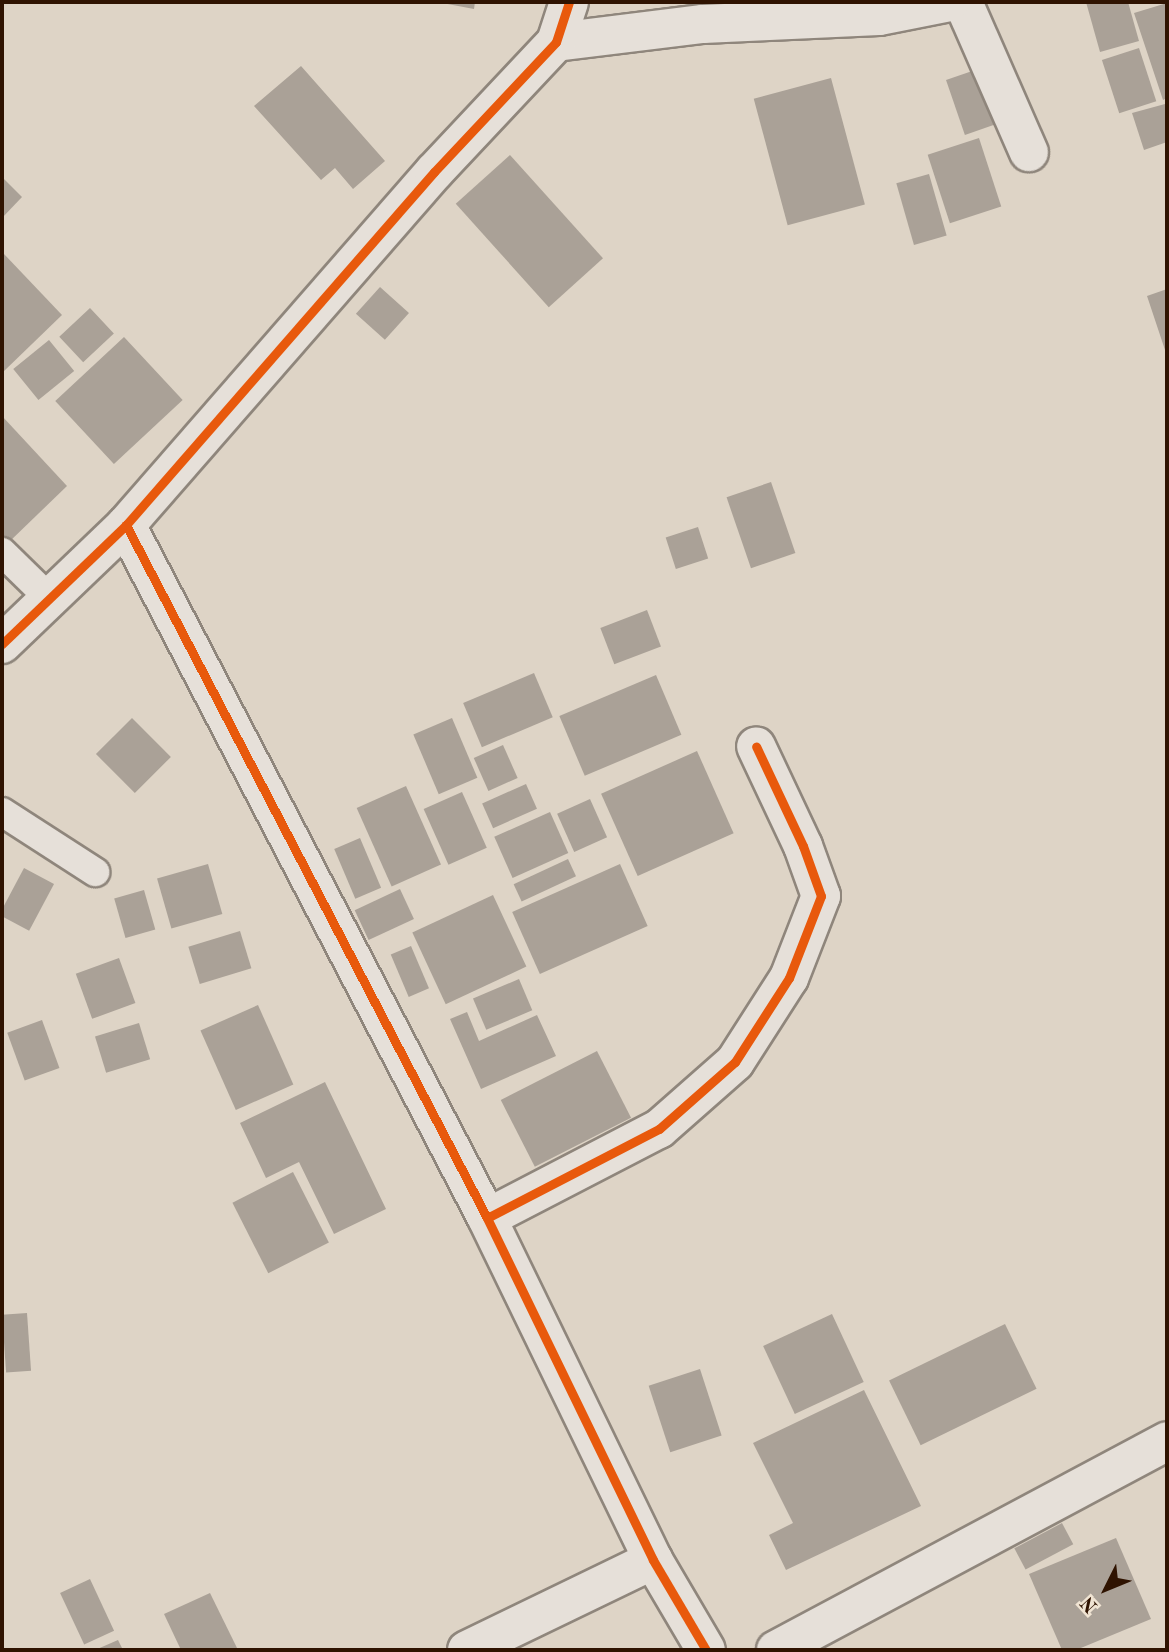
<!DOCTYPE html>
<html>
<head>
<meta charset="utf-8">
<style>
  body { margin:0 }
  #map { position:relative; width:1169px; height:1652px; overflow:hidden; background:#ded4c6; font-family:"Old Standard TT",serif }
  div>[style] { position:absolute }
  .building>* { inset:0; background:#aaa197; transform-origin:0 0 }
  .roads { filter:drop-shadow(2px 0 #8f867c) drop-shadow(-2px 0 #8f867c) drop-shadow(0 2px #8f867c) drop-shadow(0 -2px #8f867c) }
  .lane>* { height:28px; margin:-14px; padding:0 14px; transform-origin:14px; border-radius:14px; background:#e6e0d9 }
  .street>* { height:38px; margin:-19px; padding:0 19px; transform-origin:19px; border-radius:19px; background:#e6e0d9 }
  .cycleway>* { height:9px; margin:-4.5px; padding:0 4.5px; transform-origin:4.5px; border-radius:4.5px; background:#e8590c }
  span { translate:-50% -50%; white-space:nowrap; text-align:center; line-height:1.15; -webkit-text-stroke:7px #f0e4d3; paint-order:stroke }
  .frame { position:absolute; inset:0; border:4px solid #2f1301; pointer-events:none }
  .north { position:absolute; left:1071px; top:1554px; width:70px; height:70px; -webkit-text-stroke:5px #f0e4d3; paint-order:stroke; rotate:227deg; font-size:19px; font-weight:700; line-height:28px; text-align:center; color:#2f1301 }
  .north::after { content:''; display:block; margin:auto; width:24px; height:32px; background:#2f1301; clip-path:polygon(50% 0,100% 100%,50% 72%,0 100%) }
</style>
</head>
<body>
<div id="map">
  <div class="building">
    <i style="clip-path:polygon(437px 2px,475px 2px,474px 9px)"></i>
    <i style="clip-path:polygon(1086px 2px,1128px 2px,1139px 41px,1100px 52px)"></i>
    <i style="clip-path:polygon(1167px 3px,1167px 98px,1163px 100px,1134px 13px)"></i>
    <i style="left:1139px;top:48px;width:56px;height:39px;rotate:72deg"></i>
    <i style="clip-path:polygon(301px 66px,385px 161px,353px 189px,335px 168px,321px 180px,254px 106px)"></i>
    <i style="left:981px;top:68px;width:58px;height:37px;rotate:71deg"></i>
    <i style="left:831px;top:78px;width:131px;height:80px;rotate:75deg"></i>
    <i style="clip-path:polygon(1165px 104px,1167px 142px,1144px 150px,1132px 113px)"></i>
    <i style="left:979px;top:138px;width:72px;height:54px;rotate:72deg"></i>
    <i style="left:510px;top:155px;width:139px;height:73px;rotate:48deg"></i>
    <i style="left:929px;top:174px;width:64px;height:34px;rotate:74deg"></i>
    <i style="clip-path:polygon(2px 177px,22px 197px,2px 218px)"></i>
    <i style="clip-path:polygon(4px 254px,62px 315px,2px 373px,2px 255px)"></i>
    <i style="left:380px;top:287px;width:39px;height:36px;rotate:42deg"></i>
    <i style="clip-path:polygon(1167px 289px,1167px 356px,1147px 296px)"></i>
    <i style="left:90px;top:308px;width:35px;height:42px;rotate:47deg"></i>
    <i style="left:124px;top:337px;width:86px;height:94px;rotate:47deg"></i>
    <i style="left:49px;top:340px;width:40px;height:46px;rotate:51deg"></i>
    <i style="clip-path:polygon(2px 416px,67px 486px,8px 543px,2px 536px)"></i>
    <i style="left:771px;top:482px;width:75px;height:47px;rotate:71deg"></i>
    <i style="left:698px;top:527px;width:33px;height:34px;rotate:72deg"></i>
    <i style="left:647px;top:610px;width:39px;height:50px;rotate:69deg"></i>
    <i style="left:534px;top:673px;width:48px;height:77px;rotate:67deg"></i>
    <i style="left:656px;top:675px;width:65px;height:105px;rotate:67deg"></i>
    <i style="left:132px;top:718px;width:55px;height:51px;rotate:45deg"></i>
    <i style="left:452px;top:718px;width:65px;height:42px;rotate:67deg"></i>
    <i style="left:503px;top:745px;width:36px;height:32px;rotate:66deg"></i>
    <i style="left:697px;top:751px;width:90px;height:105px;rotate:66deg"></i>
    <i style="left:526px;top:784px;width:27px;height:48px;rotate:66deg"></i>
    <i style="left:406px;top:786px;width:86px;height:54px;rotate:66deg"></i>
    <i style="left:462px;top:792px;width:61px;height:42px;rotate:66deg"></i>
    <i style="left:590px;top:799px;width:42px;height:36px;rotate:66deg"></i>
    <i style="left:550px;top:812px;width:45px;height:61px;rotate:66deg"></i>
    <i style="left:360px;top:838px;width:54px;height:28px;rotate:67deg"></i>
    <i style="left:568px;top:859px;width:19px;height:60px;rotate:65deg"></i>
    <i style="left:208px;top:864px;width:52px;height:53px;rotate:74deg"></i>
    <i style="left:620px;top:864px;width:68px;height:118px;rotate:66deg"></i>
    <i style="left:24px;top:868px;width:34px;height:53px;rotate:28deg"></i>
    <i style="left:400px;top:889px;width:33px;height:50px;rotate:65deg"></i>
    <i style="left:144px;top:890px;width:41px;height:31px;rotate:74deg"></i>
    <i style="left:493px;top:895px;width:79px;height:89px;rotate:65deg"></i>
    <i style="left:240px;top:931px;width:39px;height:54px;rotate:73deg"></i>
    <i style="left:411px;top:946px;width:46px;height:22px;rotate:67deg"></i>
    <i style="left:119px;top:958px;width:48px;height:46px;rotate:70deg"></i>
    <i style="left:519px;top:979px;width:34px;height:50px;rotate:67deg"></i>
    <i style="left:258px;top:1005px;width:87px;height:63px;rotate:66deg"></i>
    <i style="clip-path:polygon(467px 1012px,479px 1041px,537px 1015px,556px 1056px,481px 1089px,450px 1019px)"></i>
    <i style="left:42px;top:1020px;width:51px;height:37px;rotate:70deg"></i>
    <i style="left:139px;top:1023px;width:38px;height:46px;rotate:73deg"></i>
    <i style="left:597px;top:1051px;width:75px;height:108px;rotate:63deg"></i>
    <i style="clip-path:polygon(325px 1082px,386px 1209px,334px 1234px,299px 1162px,266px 1178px,240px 1123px)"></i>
    <i style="left:293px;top:1172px;width:79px;height:68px;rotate:63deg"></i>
    <i style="left:27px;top:1313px;width:58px;height:25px;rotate:86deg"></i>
    <i style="left:832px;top:1314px;width:75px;height:76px;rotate:65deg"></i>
    <i style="left:1005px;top:1324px;width:72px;height:129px;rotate:64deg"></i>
    <i style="left:700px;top:1369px;width:70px;height:54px;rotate:72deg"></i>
    <i style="clip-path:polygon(864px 1390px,921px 1506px,786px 1570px,769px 1535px,793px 1523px,753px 1443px)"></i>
    <i style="left:1062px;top:1523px;width:24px;height:54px;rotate:62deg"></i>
    <i style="clip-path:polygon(1116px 1538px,1151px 1619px,1076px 1650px,1062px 1650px,1029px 1574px)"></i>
    <i style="left:90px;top:1579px;width:57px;height:33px;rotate:65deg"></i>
    <i style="clip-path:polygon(210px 1593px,238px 1650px,181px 1650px,164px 1614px)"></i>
    <i style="clip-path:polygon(118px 1640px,123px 1650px,95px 1650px)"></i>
  </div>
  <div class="roads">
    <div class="lane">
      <i style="left:2px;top:552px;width:66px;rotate:44.4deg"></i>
      <i style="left:2px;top:812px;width:111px;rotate:32.8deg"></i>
    </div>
    <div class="street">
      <i style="left:963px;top:2px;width:164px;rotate:66.3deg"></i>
      <i style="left:556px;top:42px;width:148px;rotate:-7deg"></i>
      <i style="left:703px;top:24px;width:176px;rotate:-2.6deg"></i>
      <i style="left:879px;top:16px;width:72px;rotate:-11.2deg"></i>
      <i style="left:126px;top:525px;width:781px;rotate:62.48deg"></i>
      <i style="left:487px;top:1218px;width:380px;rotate:64.1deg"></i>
      <i style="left:653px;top:1560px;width:104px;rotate:59.5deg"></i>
      <i style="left:2px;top:644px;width:172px;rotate:-43.8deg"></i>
      <i style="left:126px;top:525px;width:468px;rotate:-48.9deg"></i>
      <i style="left:434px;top:172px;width:178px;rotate:-46.8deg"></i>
      <i style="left:556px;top:42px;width:42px;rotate:-72deg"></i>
      <i style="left:487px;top:1218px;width:194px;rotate:-27.4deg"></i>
      <i style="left:659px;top:1129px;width:101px;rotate:-41.4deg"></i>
      <i style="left:735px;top:1062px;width:100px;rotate:-57.3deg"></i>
      <i style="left:789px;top:978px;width:88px;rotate:-68.7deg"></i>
      <i style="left:821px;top:896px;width:53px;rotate:-109.8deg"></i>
      <i style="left:803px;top:846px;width:110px;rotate:-115.2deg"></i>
      <i style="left:467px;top:1650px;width:207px;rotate:-25.8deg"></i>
      <i style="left:776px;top:1650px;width:443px;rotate:-28.1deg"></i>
    </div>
  </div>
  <div class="cycleway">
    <i style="left:126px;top:525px;width:781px;rotate:62.48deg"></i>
    <i style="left:487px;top:1218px;width:380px;rotate:64.1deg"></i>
    <i style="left:653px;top:1560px;width:104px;rotate:59.5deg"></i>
    <i style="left:2px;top:644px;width:172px;rotate:-43.8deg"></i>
    <i style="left:126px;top:525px;width:468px;rotate:-48.9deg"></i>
    <i style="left:434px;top:172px;width:178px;rotate:-46.8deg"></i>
    <i style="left:556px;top:42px;width:42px;rotate:-72deg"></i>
    <i style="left:487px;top:1218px;width:194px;rotate:-27.4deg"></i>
    <i style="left:659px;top:1129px;width:101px;rotate:-41.4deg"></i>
    <i style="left:735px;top:1062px;width:100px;rotate:-57.3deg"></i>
    <i style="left:789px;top:978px;width:88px;rotate:-68.7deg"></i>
    <i style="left:821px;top:896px;width:53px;rotate:-109.8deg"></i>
    <i style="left:803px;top:846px;width:110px;rotate:-115.2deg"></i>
  </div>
  <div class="frame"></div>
  <div class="north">N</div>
</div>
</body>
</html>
